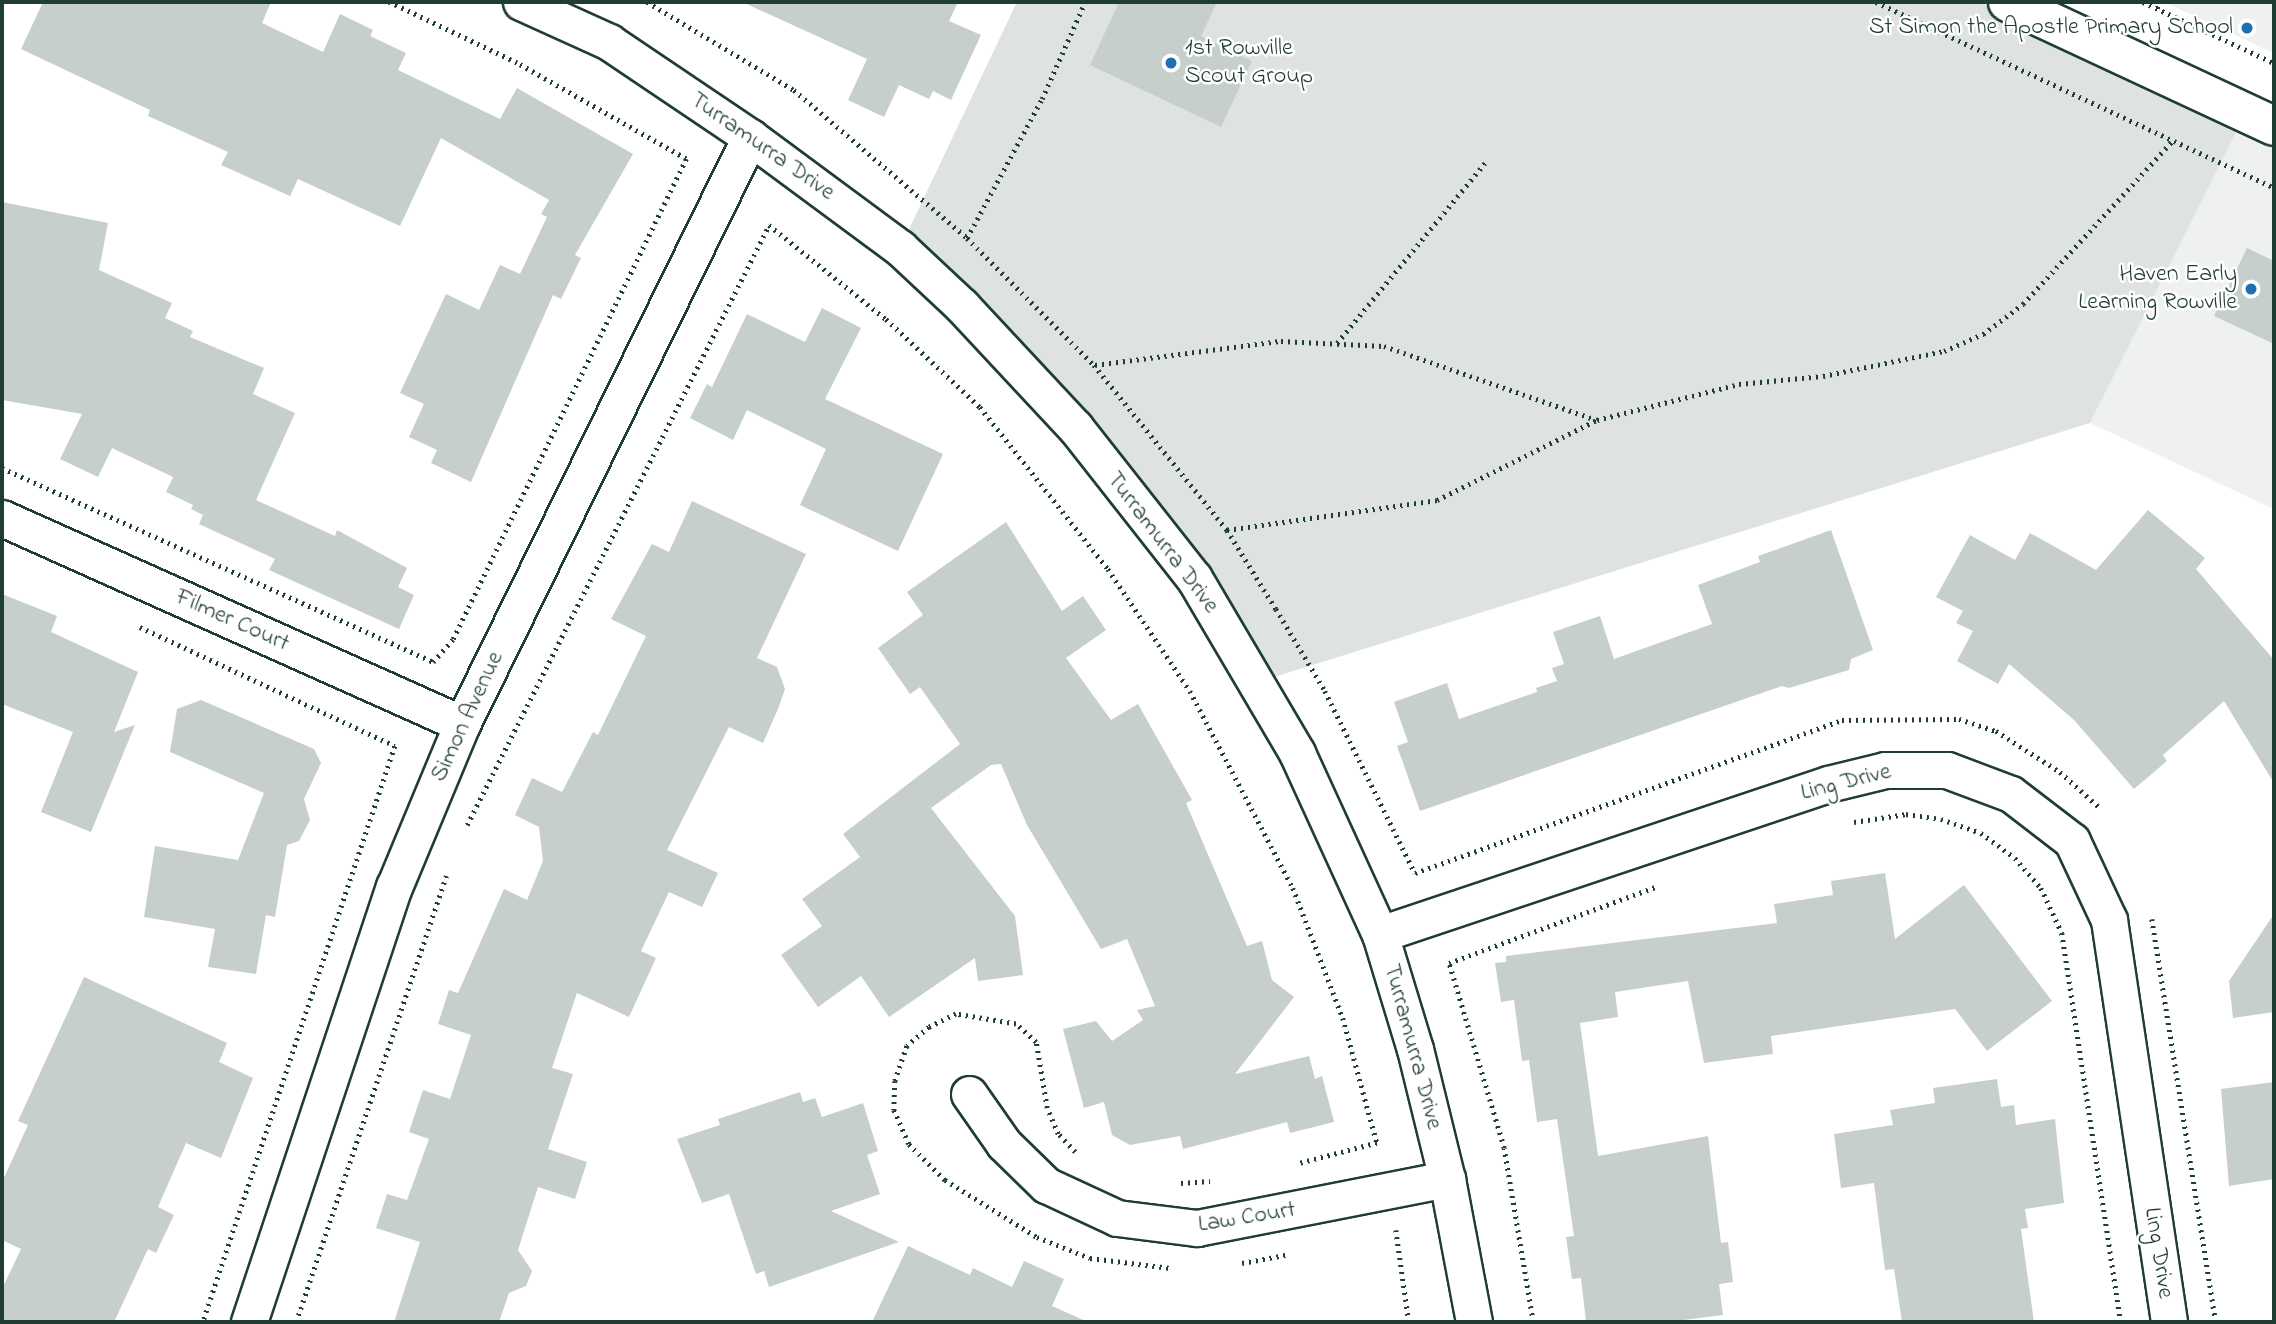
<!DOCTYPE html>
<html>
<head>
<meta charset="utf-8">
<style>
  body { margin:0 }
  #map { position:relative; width:2276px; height:1324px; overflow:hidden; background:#fff; font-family:"Indie Flower",sans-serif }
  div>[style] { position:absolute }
  .built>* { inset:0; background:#eef1f0 }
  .green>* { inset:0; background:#dee3e2 }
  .building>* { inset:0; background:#c7cfcc }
  .path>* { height:4.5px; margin-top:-2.25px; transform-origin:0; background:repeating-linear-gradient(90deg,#1f3d34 0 2px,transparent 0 7px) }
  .roads { filter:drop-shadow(2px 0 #1f3d34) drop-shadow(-2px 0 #1f3d34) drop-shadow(0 2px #1f3d34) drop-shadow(0 -2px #1f3d34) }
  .minor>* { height:35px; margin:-17.5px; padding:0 17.5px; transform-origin:17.5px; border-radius:17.5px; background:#fff }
  .secondary>* { height:38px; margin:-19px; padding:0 19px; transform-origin:19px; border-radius:19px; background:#fff }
  .dots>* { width:19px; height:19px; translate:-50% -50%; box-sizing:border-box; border:4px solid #fff; border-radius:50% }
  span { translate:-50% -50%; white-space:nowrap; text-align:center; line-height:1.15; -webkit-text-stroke:5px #fff; paint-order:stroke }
  .poi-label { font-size:24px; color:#1f3d34 }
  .right { translate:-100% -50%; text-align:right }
  .left { translate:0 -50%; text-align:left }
  .street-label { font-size:24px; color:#1f3d34 }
  .frame { position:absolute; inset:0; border:4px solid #1f3d34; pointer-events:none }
</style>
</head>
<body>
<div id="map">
  <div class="built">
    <i style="clip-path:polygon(2164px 2px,2274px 2px,2274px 53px)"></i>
    <i style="clip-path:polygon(2246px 113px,2274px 126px,2274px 509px,2090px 423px)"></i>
  </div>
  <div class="green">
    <i style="clip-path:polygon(1017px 2px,2008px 2px,2246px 113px,2090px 423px,1258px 682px,1194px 578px,900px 248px)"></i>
  </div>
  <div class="building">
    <i style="clip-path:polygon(43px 2px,271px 2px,262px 23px,323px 52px,340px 14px,373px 30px,370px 36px,406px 53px,398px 70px,500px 119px,517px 88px,633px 154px,575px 255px,581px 258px,561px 299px,553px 295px,471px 482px,431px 463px,437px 450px,409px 437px,424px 404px,400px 393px,446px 294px,479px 310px,500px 265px,520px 274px,547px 217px,541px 214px,549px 200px,441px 138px,400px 226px,298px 179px,290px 196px,221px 165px,228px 152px,148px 116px,150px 110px,21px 49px)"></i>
    <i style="clip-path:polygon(742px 2px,958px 2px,949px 21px,981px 35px,951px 100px,933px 91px,929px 99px,899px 85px,884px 117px,848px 100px,867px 59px)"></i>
    <i style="clip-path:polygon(1119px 2px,1217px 2px,1201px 36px,1252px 61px,1221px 127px,1090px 65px)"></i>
    <i style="clip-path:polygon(2px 202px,108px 223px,99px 270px,172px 303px,165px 318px,193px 331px,190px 337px,264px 368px,253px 394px,295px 413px,256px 500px,335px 536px,337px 530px,407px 568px,398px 587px,414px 595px,399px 629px,269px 570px,275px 559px,199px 524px,203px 515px,191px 509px,193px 505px,166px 492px,173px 477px,112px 448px,98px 477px,60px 459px,82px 414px,2px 400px)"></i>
    <i style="clip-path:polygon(2247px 248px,2274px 261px,2274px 344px,2214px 316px)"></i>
    <i style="clip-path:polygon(822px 308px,861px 328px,825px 399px,943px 454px,898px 551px,800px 505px,826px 449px,747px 410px,733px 440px,690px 418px,707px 384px,712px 387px,747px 314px,805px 342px)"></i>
    <i style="clip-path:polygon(692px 501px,806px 554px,757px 658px,777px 667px,785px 689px,778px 709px,763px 743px,729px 727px,667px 850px,718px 873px,702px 907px,669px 892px,641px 951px,656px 958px,629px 1017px,577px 993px,552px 1068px,573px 1074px,548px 1149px,587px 1162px,575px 1199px,538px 1187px,518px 1250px,532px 1271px,526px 1286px,509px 1293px,499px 1322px,394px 1322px,420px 1242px,376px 1228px,387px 1194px,407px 1200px,429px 1139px,409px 1132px,423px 1090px,450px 1099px,471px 1035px,438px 1024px,449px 990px,458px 993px,504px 889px,527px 900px,543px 861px,539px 827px,515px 815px,532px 778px,562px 792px,593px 732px,598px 735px,646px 636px,611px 619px,652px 544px,669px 552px)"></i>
    <i style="clip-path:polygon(2148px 510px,2205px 558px,2196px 569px,2274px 660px,2274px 783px,2224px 701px,2163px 755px,2167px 761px,2134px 789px,2074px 720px,2009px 664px,1998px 684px,1957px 661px,1973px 631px,1956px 623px,1963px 611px,1936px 597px,1970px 535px,2015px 560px,2030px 533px,2096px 570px)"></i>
    <i style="clip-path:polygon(1006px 522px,1062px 611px,1083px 596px,1106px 630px,1066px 658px,1111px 720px,1138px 704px,1192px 800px,1186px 803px,1247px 946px,1262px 941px,1272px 980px,1294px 997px,1235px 1074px,1309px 1056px,1315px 1079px,1322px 1076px,1334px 1122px,1290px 1133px,1287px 1122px,1183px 1149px,1180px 1136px,1130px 1145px,1112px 1135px,1104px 1102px,1084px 1108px,1063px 1029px,1096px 1021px,1112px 1041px,1143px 1020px,1137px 1010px,1155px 1006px,1127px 939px,1101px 949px,1027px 825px,1001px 764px,991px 765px,931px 808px,1015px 916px,1023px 975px,978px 981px,975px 958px,889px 1017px,861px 976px,818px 1007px,781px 955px,822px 926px,802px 899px,860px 857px,843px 834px,960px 744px,920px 687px,910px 694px,878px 648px,923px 615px,907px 592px)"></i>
    <i style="clip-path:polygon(1831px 530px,1873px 650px,1851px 659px,1849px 670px,1789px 688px,1782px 686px,1420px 811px,1397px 746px,1408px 742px,1394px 702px,1447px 683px,1459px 719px,1537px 692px,1536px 688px,1557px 681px,1552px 668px,1564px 664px,1553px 632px,1600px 616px,1614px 659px,1712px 624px,1698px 585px,1760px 562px,1758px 556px)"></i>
    <i style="clip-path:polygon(2px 594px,57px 616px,51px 632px,138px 672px,114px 732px,135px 725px,91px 832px,41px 812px,73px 732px,2px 704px)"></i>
    <i style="clip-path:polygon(201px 700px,314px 749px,321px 763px,304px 799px,310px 820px,299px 841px,287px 845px,275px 917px,266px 915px,256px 974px,208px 967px,215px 929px,144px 917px,155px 846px,238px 860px,264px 793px,170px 752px,177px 709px)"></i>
    <i style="clip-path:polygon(1885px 873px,1895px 939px,1964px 885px,2052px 1001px,1987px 1051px,1955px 1009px,1771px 1036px,1773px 1054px,1704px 1063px,1688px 981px,1615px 992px,1618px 1017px,1580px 1023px,1598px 1156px,1708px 1136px,1721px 1243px,1728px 1242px,1733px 1282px,1719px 1284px,1723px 1315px,1668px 1322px,1586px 1322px,1581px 1278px,1572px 1279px,1566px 1237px,1574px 1236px,1557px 1119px,1537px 1122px,1529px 1060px,1522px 1061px,1514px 1000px,1501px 1002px,1495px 963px,1506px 962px,1506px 956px,1777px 923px,1774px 904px,1833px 895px,1831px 881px)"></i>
    <i style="clip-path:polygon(2274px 914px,2274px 1012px,2233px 1018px,2229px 981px)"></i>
    <i style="clip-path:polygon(84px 977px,227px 1043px,219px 1062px,253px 1078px,221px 1158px,186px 1143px,158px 1207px,174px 1215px,156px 1253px,148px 1249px,114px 1322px,2px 1322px,2px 1289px,21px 1249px,2px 1240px,2px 1182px,28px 1125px,18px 1121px)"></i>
    <i style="clip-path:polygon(1997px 1079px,2001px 1107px,2014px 1105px,2016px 1125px,2055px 1119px,2064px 1203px,2025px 1209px,2028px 1228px,2021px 1229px,2034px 1322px,1902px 1322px,1894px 1269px,1885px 1270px,1874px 1183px,1841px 1188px,1834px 1134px,1893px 1125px,1890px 1110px,1935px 1103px,1933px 1088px)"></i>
    <i style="clip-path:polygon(2274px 1082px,2274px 1179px,2229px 1186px,2221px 1089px)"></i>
    <i style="clip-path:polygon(800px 1092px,803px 1102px,815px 1098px,822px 1117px,863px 1103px,878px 1151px,867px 1155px,880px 1194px,831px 1211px,899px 1242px,769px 1287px,764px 1271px,756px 1274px,729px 1194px,702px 1203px,677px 1139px,720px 1125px,718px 1119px)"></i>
    <i style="clip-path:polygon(908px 1246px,970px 1275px,973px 1268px,1012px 1287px,1024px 1261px,1064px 1279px,1052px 1306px,1088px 1322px,872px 1322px)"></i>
  </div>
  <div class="path">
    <i style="left:647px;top:2px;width:171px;rotate:30.9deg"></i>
    <i style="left:794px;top:90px;width:228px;rotate:40.5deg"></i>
    <i style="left:967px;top:238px;width:180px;rotate:45deg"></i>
    <i style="left:1094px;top:365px;width:212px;rotate:51.1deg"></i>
    <i style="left:1227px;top:530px;width:93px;rotate:58.2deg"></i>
    <i style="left:1276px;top:609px;width:96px;rotate:59.1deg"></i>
    <i style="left:1325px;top:691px;width:203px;rotate:63.7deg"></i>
    <i style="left:1415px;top:873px;width:454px;rotate:-19.7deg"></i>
    <i style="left:1842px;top:720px;width:117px;rotate:-0.5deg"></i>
    <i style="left:1959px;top:719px;width:39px;rotate:18deg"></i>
    <i style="left:1996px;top:731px;width:76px;rotate:32.6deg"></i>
    <i style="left:2060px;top:772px;width:52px;rotate:41.9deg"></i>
    <i style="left:1876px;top:2px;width:439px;rotate:25deg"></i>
    <i style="left:2143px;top:2px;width:145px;rotate:25deg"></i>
    <i style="left:2157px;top:8px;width:7px;rotate:-63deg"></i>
    <i style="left:967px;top:238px;width:158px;rotate:-61.7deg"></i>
    <i style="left:1042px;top:99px;width:106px;rotate:-66.1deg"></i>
    <i style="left:1337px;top:343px;width:233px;rotate:-50.6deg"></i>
    <i style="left:1095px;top:365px;width:188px;rotate:-7.4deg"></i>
    <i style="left:1281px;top:341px;width:103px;rotate:2.8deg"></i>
    <i style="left:1384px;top:346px;width:225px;rotate:19.2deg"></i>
    <i style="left:2px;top:468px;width:473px;rotate:24.2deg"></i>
    <i style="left:433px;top:662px;width:30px;rotate:-49deg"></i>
    <i style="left:453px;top:639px;width:534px;rotate:-64.11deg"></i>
    <i style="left:686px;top:159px;width:194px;rotate:-150.4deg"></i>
    <i style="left:517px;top:63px;width:142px;rotate:-154.5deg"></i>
    <i style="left:1227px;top:530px;width:212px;rotate:-8.1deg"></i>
    <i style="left:1437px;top:500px;width:179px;rotate:-26.6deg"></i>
    <i style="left:1597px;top:420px;width:146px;rotate:-14.2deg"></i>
    <i style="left:1739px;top:384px;width:84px;rotate:-5.4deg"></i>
    <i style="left:1823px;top:376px;width:124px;rotate:-11.7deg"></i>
    <i style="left:1944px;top:351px;width:43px;rotate:-23.6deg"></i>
    <i style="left:1983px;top:334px;width:50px;rotate:-36.9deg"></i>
    <i style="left:2023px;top:304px;width:224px;rotate:-47.5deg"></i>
    <i style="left:140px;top:627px;width:281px;rotate:25deg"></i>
    <i style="left:395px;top:746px;width:607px;rotate:108.43deg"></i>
    <i style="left:1854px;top:822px;width:53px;rotate:-8.7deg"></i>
    <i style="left:1906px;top:814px;width:35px;rotate:8deg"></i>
    <i style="left:1941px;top:819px;width:42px;rotate:19.3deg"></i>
    <i style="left:1981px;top:833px;width:42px;rotate:36.3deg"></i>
    <i style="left:2015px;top:858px;width:40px;rotate:49deg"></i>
    <i style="left:2041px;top:888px;width:50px;rotate:65deg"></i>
    <i style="left:2062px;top:933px;width:393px;rotate:81.4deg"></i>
    <i style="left:467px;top:825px;width:672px;rotate:-63.28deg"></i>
    <i style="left:769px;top:225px;width:150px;rotate:38.8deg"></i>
    <i style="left:886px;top:319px;width:129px;rotate:43.1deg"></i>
    <i style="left:980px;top:407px;width:206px;rotate:51.7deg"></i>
    <i style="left:1108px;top:569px;width:147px;rotate:56.1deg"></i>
    <i style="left:1190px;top:691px;width:222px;rotate:62.4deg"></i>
    <i style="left:1293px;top:888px;width:139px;rotate:69deg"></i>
    <i style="left:1343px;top:1018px;width:130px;rotate:74.8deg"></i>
    <i style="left:1377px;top:1143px;width:83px;rotate:165.3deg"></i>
    <i style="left:2152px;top:919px;width:408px;rotate:81deg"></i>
    <i style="left:1075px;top:1152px;width:25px;rotate:-133deg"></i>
    <i style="left:1058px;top:1134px;width:28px;rotate:-113deg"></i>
    <i style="left:1047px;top:1108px;width:67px;rotate:-99.5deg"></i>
    <i style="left:1036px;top:1042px;width:27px;rotate:-138deg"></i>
    <i style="left:1016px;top:1024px;width:61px;rotate:-170.5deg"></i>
    <i style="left:956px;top:1014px;width:30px;rotate:154deg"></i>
    <i style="left:929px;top:1027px;width:29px;rotate:139deg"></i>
    <i style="left:907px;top:1046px;width:37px;rotate:109deg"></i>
    <i style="left:895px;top:1081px;width:29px;rotate:92deg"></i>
    <i style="left:894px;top:1110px;width:37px;rotate:66deg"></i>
    <i style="left:909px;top:1144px;width:51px;rotate:45deg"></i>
    <i style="left:945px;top:1180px;width:108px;rotate:31.8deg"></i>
    <i style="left:1037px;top:1237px;width:57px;rotate:21.6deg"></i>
    <i style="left:1090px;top:1258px;width:81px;rotate:7.1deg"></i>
    <i style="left:1181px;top:1183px;width:29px;rotate:-4deg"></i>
    <i style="left:1396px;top:1230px;width:93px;rotate:82deg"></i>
    <i style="left:1242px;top:1263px;width:44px;rotate:-10.5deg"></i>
    <i style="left:296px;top:1322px;width:471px;rotate:-71.4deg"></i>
    <i style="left:1533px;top:1322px;width:176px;rotate:-99.5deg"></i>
    <i style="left:1504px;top:1148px;width:193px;rotate:-106.6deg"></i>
    <i style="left:1449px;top:963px;width:221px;rotate:-20.2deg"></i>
  </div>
  <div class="roads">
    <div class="minor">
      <i style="left:521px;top:2px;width:97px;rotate:24.4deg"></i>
      <i style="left:609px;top:42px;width:170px;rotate:34deg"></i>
      <i style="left:750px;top:137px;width:187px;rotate:36.5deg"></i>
      <i style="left:900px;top:248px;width:85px;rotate:43.1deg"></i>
      <i style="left:962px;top:306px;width:166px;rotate:47deg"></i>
      <i style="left:1075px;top:427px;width:192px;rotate:51.8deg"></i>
      <i style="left:1194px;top:578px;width:203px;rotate:59.5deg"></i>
      <i style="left:1297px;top:753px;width:199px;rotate:65.4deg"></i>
      <i style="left:1380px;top:934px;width:120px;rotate:73.1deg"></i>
      <i style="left:1415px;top:1049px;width:134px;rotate:76.2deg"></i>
      <i style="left:1447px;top:1179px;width:146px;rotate:79.3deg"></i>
      <i style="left:2px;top:518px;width:504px;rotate:24.12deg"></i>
      <i style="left:1380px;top:934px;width:472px;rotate:-18.5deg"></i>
      <i style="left:1828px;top:784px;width:59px;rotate:-13.8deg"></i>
      <i style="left:1885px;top:770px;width:62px"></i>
      <i style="left:1947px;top:770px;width:68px;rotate:20.6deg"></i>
      <i style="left:2011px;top:794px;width:77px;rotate:37.6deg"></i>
      <i style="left:2072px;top:841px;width:87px;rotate:64.9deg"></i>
      <i style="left:2109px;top:920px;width:406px;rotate:81.5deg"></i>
      <i style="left:969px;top:1094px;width:61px;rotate:55deg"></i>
      <i style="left:1004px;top:1144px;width:59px;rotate:44.3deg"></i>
      <i style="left:1046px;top:1185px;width:78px;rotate:24.9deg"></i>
      <i style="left:1117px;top:1218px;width:81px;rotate:7.1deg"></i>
      <i style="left:1197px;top:1228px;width:255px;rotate:-11.1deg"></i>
      <i style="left:249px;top:1322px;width:459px;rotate:-71.6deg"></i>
      <i style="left:394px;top:887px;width:177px;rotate:-67.4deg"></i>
      <i style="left:462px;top:724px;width:654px;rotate:-63.87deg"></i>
    </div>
    <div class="secondary">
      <i style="left:2008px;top:2px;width:293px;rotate:25deg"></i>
    </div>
  </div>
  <div class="dots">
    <i style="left:2247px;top:28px;background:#1f6fb2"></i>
    <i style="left:1171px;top:63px;background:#1f6fb2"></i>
    <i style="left:2251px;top:289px;background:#1f6fb2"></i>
  </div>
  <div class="poi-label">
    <span class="right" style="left:2233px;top:28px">St Simon the Apostle Primary School</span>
    <span class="left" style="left:1185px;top:63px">1st Rowville<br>Scout Group</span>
    <span class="right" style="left:2237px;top:289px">Haven Early<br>Learning Rowville</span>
  </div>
  <div class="street-label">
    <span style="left:762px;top:147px;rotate:35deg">Turramurra Drive</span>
    <span style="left:1162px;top:543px;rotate:53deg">Turramurra Drive</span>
    <span style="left:232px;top:621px;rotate:24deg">Filmer Court</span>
    <span style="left:468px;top:717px;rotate:-65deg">Simon Avenue</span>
    <span style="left:1846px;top:783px;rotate:-14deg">Ling Drive</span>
    <span style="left:1412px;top:1047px;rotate:75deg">Turramurra Drive</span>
    <span style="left:1247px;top:1218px;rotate:-9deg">Law Court</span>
    <span style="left:2158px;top:1253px;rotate:81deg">Ling Drive</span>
  </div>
  <div class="frame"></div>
</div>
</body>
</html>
